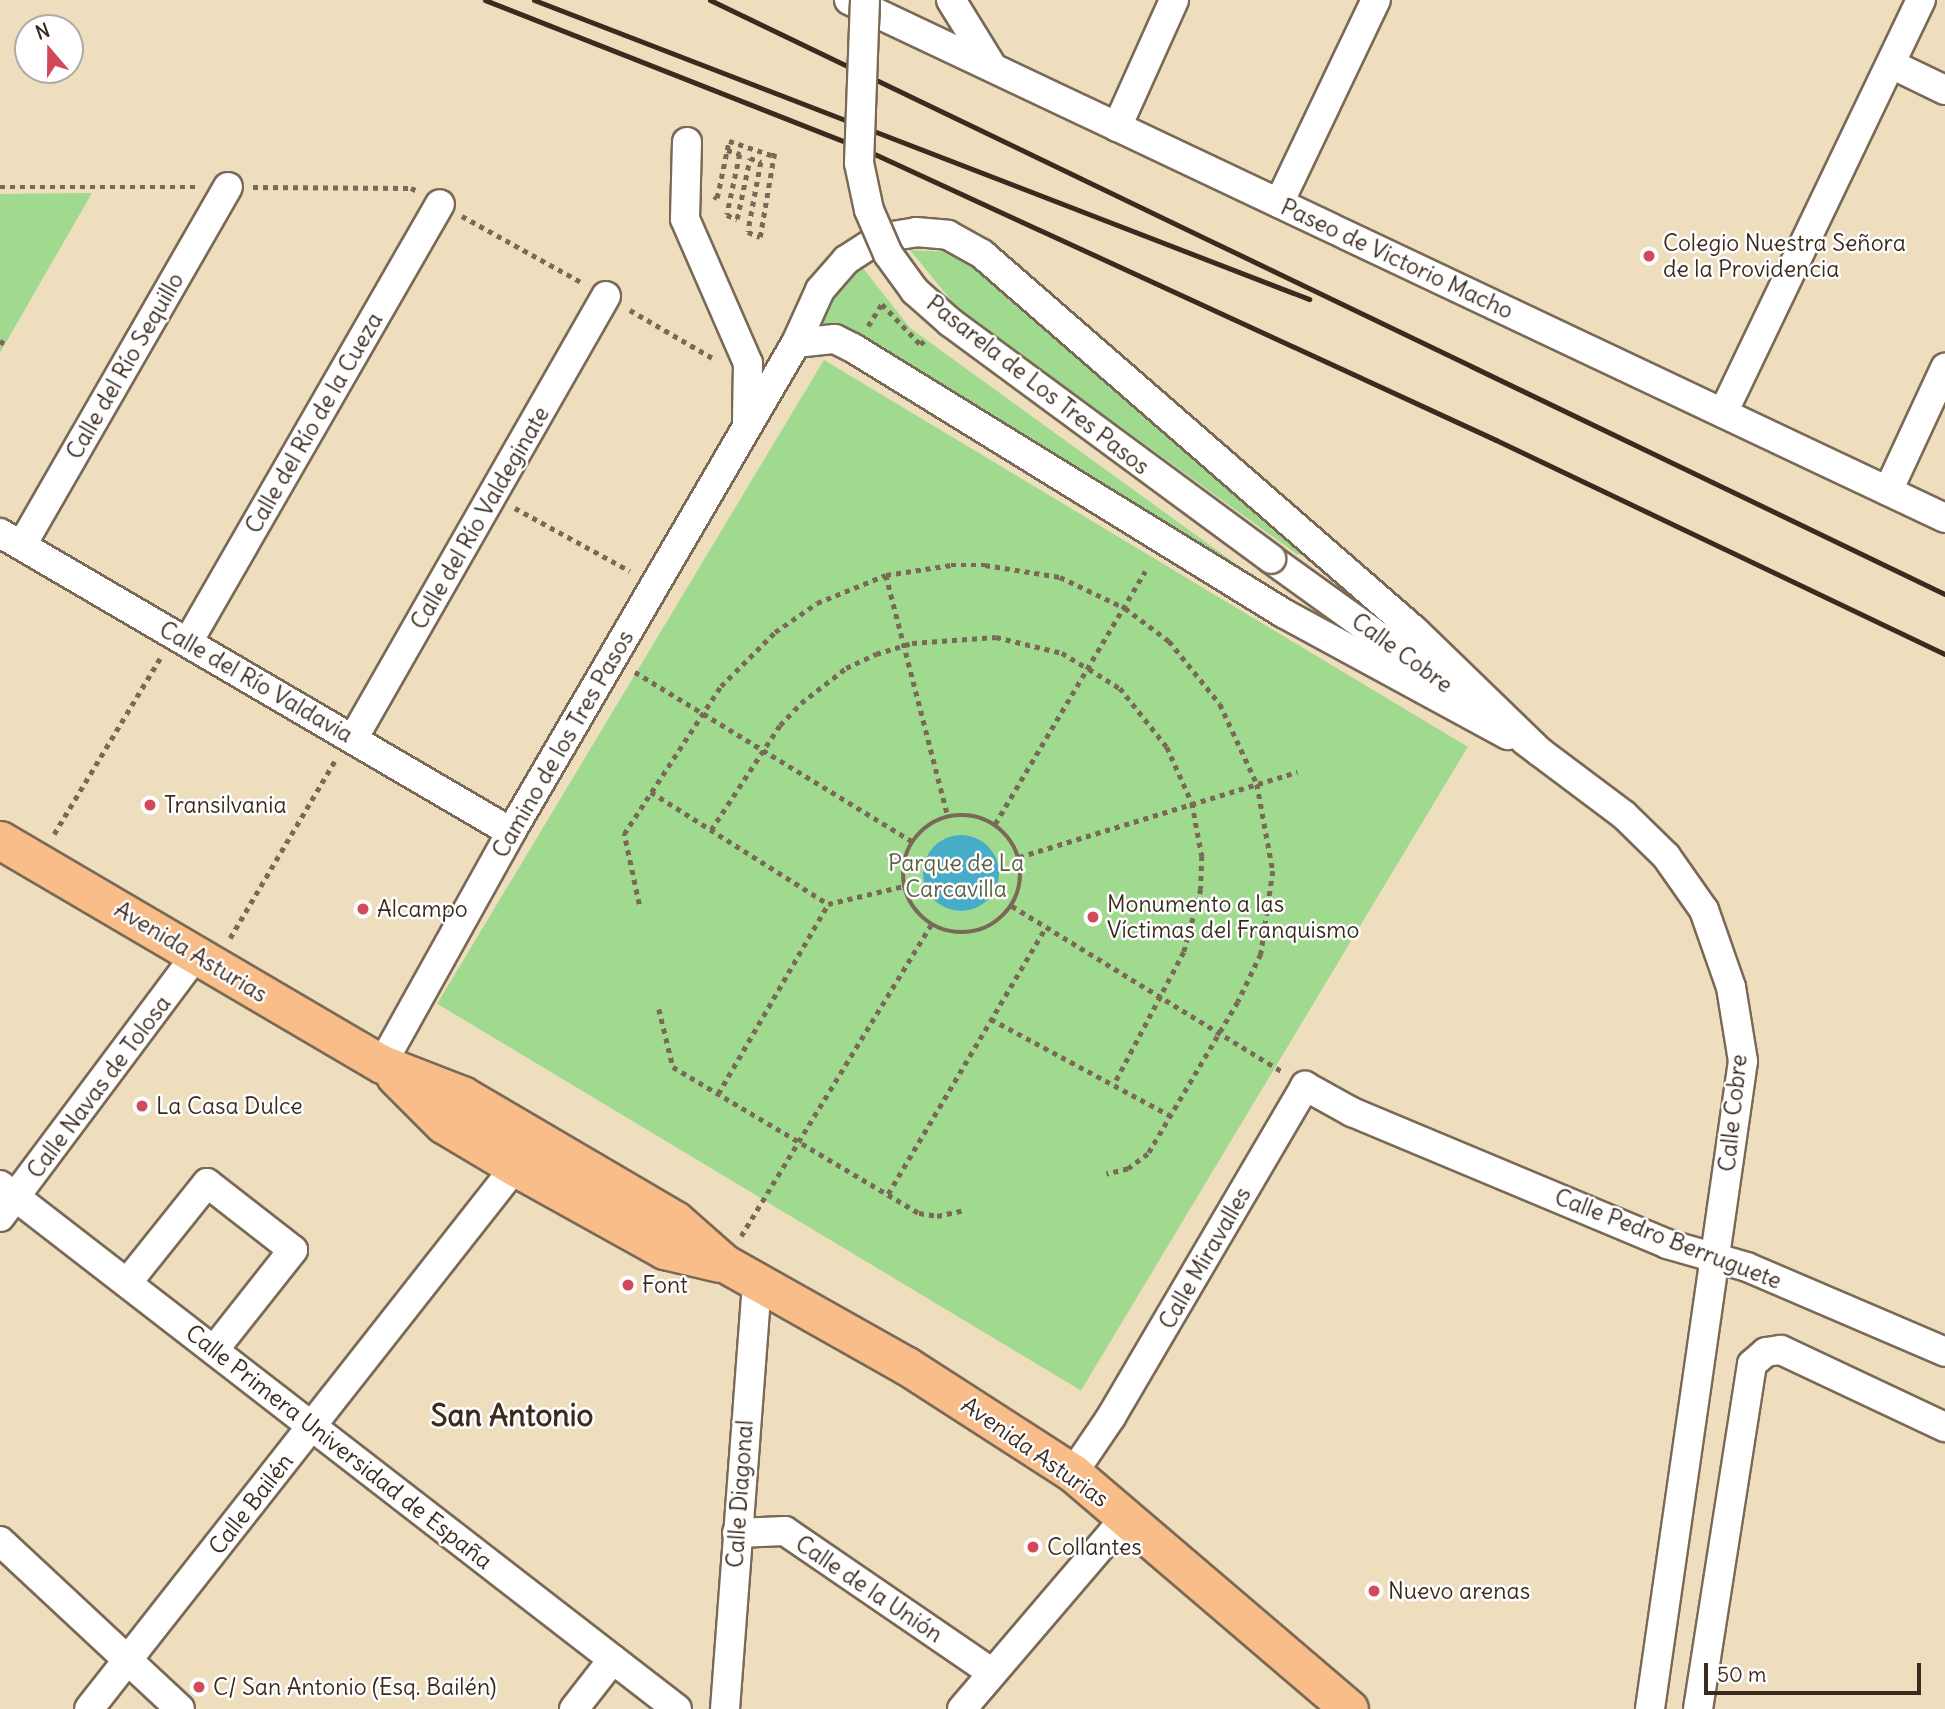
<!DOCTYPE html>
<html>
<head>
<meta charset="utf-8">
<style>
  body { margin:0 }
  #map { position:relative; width:1945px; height:1709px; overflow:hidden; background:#eedebd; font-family:Delius,sans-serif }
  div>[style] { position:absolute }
  .green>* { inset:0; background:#9fda8e; transform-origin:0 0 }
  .water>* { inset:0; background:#47acc7 }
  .round { border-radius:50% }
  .path>* { height:4.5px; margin-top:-2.25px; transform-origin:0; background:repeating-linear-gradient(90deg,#7a6956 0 5px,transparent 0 10px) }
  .path>.ring { margin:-2.25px; padding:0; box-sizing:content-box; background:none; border:4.5px solid #7a6956; border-radius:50% }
  .roads { filter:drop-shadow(2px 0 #7a6956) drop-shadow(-2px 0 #7a6956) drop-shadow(0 2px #7a6956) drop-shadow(0 -2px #7a6956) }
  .minor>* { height:28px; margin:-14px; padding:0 14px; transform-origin:14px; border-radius:14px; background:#fff }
  .major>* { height:37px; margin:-18.5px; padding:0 18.5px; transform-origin:18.5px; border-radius:18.5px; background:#f8bd89 }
  .rail>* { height:5px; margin:-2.5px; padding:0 2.5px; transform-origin:2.5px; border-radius:2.5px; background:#3b2a1e }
  .bridges { filter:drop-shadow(2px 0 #7a6956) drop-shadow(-2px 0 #7a6956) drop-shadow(0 2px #7a6956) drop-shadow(0 -2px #7a6956) }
  .minor-bridge>* { height:28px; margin:-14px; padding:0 14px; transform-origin:14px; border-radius:14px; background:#fff }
  .dots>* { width:19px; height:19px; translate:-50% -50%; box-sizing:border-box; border:4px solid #fff; border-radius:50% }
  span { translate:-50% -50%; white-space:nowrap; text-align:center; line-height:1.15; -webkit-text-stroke:5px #fff; paint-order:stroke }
  .poi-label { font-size:23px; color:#3b2a1e }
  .left { translate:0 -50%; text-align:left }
  .street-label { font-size:23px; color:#3b2a1e }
  .park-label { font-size:23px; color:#595f40 }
  .district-label { font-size:30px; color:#3b2a1e; font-weight:700 }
  .north { position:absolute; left:14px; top:14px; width:70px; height:70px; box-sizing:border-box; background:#fff; border:2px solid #b1aaa5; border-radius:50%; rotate:340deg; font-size:19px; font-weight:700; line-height:28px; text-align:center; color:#3b2a1e }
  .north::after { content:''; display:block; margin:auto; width:24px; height:32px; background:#d1495b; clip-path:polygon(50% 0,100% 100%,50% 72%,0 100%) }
  .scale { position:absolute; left:1704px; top:1663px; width:217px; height:32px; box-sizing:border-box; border:4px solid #3b2a1e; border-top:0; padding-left:9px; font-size:21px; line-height:24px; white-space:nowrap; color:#3b2a1e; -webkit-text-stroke:5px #fff; paint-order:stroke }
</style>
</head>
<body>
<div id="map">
  <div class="green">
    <i style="clip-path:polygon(92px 193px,5px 344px,0 352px,0 194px)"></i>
    <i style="clip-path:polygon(910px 250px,952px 252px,985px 274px,1304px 548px,1298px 555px,959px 310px)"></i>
    <i style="clip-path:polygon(862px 267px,910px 328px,1269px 588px,1267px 592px,843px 330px,834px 324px,813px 324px)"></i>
    <i style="left:824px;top:360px;width:751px;height:751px;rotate:31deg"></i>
  </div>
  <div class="water">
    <i class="round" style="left:923px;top:835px;width:76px;height:76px"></i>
  </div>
  <div class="path">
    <i style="left:727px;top:150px;width:9px;rotate:-77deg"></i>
    <i style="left:729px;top:141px;width:47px;rotate:18.4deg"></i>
    <i style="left:0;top:187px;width:195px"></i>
    <i style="left:253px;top:187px;width:158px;rotate:0.4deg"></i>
    <i style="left:411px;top:188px;width:8px;rotate:23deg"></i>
    <i style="left:714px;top:196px;width:4px;rotate:34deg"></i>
    <i style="left:717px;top:198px;width:49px;rotate:-78.2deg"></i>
    <i style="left:727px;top:150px;width:14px;rotate:17deg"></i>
    <i style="left:740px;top:154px;width:62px;rotate:102deg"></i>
    <i style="left:727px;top:215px;width:11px;rotate:22deg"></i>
    <i style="left:737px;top:219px;width:62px;rotate:-78deg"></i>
    <i style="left:750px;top:158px;width:12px;rotate:20deg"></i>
    <i style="left:761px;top:162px;width:71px;rotate:100.5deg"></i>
    <i style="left:748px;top:232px;width:13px;rotate:23deg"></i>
    <i style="left:760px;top:237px;width:89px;rotate:-80.3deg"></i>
    <i style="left:462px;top:216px;width:138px;rotate:29deg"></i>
    <i style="left:630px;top:310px;width:99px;rotate:30.2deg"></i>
    <i style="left:868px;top:326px;width:26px;rotate:-58deg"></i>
    <i style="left:882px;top:304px;width:55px;rotate:46.5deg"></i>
    <i style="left:920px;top:344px;width:9px;rotate:-36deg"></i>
    <i style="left:0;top:341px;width:6px;rotate:31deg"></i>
    <i style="left:515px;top:508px;width:131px;rotate:28.7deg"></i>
    <i style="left:886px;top:575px;width:249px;rotate:75.6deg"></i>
    <i style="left:635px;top:672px;width:324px;rotate:31.4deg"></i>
    <i style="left:651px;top:792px;width:209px;rotate:32.3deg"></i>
    <i style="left:828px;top:904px;width:78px;rotate:-13.3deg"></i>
    <i class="ring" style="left:903px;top:815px;width:113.5px;height:113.5px"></i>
    <i style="left:995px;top:824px;width:294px;rotate:-59.3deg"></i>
    <i style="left:711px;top:830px;width:126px;rotate:-56.7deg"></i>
    <i style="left:780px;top:725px;width:30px;rotate:-46deg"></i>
    <i style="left:801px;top:703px;width:57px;rotate:-37.9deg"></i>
    <i style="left:846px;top:668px;width:33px;rotate:-25deg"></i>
    <i style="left:876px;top:654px;width:38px;rotate:-17deg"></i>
    <i style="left:912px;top:643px;width:84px;rotate:-4.1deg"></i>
    <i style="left:996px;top:637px;width:68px;rotate:13.6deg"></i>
    <i style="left:1062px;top:653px;width:31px;rotate:31deg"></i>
    <i style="left:1089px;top:669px;width:36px;rotate:32deg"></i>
    <i style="left:1120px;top:688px;width:75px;rotate:51.5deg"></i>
    <i style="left:1167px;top:747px;width:61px;rotate:65.9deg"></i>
    <i style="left:1192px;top:803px;width:54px;rotate:79.3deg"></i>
    <i style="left:1202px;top:856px;width:33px;rotate:92deg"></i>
    <i style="left:1201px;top:889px;width:65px;rotate:105.1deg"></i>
    <i style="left:1184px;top:952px;width:150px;rotate:117.8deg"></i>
    <i style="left:54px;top:834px;width:205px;rotate:-58.9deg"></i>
    <i style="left:1019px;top:857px;width:291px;rotate:-17deg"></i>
    <i style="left:639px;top:904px;width:72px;rotate:-102.1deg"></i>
    <i style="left:624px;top:834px;width:177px;rotate:-56.8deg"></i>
    <i style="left:721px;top:686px;width:76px;rotate:-45deg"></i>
    <i style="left:775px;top:632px;width:51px;rotate:-34.6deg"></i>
    <i style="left:817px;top:603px;width:74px;rotate:-22.1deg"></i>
    <i style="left:886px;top:575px;width:66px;rotate:-8.7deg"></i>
    <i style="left:951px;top:565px;width:34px"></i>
    <i style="left:985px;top:565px;width:76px;rotate:9.1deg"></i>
    <i style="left:1060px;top:577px;width:72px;rotate:25.5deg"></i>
    <i style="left:1125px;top:608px;width:55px;rotate:36.9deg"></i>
    <i style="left:1169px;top:641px;width:81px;rotate:51deg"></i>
    <i style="left:1220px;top:704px;width:88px;rotate:65.2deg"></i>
    <i style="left:1257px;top:784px;width:88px;rotate:79.6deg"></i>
    <i style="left:1273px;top:871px;width:84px;rotate:98.2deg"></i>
    <i style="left:1261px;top:954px;width:53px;rotate:115.6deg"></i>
    <i style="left:1238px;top:1002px;width:177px;rotate:120.6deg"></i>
    <i style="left:1148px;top:1154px;width:25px;rotate:143deg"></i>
    <i style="left:1128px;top:1169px;width:22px;rotate:167deg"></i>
    <i style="left:1012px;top:906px;width:318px;rotate:31.5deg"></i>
    <i style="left:230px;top:938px;width:208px;rotate:-59.4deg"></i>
    <i style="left:659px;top:1009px;width:60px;rotate:76.4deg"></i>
    <i style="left:673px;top:1067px;width:286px;rotate:30.7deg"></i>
    <i style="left:919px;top:1213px;width:18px;rotate:9deg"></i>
    <i style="left:937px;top:1216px;width:25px;rotate:-12deg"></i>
    <i style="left:991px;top:1019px;width:204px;rotate:28.3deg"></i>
    <i style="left:718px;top:1094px;width:220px;rotate:-59.9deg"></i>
    <i style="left:888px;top:1194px;width:310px;rotate:-59.4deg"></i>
    <i style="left:741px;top:1236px;width:364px;rotate:-58.6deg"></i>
  </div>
  <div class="roads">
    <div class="minor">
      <i style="left:849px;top:0;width:1212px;rotate:25.3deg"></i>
      <i style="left:951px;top:0;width:78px;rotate:58.2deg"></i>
      <i style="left:1891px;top:64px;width:60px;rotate:25.7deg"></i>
      <i style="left:1117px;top:127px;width:139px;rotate:-65.8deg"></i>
      <i style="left:687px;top:142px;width:77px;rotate:91.5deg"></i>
      <i style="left:685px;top:219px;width:157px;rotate:66.4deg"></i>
      <i style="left:748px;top:363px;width:60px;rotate:91deg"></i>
      <i style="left:1279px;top:203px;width:225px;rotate:-64.5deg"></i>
      <i style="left:796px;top:343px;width:39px;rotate:-6deg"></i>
      <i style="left:835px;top:339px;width:20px;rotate:27deg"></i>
      <i style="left:853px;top:348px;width:505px;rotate:31.64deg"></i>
      <i style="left:1283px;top:613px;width:256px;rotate:28.5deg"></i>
      <i style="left:1723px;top:413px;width:458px;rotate:-64.4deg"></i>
      <i style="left:1888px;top:491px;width:136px;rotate:-65.1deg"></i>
      <i style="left:0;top:533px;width:592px;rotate:30.33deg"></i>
      <i style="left:22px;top:545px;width:413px;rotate:-60.1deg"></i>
      <i style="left:1271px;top:559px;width:235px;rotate:35.7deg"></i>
      <i style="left:188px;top:642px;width:505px;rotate:-60.09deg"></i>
      <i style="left:353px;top:739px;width:510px;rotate:-60.27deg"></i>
      <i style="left:1524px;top:740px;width:125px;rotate:36.9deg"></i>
      <i style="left:1624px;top:815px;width:59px;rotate:44.3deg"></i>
      <i style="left:1666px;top:856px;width:66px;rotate:54.9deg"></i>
      <i style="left:1704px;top:910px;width:82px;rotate:70.7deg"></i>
      <i style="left:1731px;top:987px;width:75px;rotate:80.8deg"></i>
      <i style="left:1743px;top:1061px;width:655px;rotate:98.17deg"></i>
      <i style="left:382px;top:1064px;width:265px;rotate:-60.9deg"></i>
      <i style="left:511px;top:832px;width:566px;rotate:-59.77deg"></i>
      <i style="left:796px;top:343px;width:58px;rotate:-65.6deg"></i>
      <i style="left:820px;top:290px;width:40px;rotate:-49deg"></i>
      <i style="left:846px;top:260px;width:40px;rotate:-32.9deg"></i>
      <i style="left:880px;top:238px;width:36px;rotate:-9deg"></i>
      <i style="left:916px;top:232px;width:32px;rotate:5deg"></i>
      <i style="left:948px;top:235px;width:39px;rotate:29deg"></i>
      <i style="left:982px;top:254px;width:574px;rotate:41.05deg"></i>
      <i style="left:1415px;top:631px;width:173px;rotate:44.1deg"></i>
      <i style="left:0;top:1185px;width:856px;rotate:37.74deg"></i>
      <i style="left:0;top:1217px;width:327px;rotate:-53.2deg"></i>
      <i style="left:127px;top:1283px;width:128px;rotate:-51.3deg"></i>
      <i style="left:207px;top:1183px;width:109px;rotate:37.9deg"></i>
      <i style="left:293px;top:1250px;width:127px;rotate:128.3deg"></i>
      <i style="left:1073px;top:1473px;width:68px;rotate:-55.8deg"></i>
      <i style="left:1111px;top:1417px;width:384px;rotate:-59.6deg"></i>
      <i style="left:1305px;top:1086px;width:54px;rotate:29deg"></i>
      <i style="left:1352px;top:1112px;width:342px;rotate:22.7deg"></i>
      <i style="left:1667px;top:1244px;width:83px;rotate:16deg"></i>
      <i style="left:1747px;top:1267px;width:215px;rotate:23.2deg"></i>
      <i style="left:737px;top:1533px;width:48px;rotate:-2.4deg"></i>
      <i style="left:785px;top:1531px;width:251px;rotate:34.4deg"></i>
      <i style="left:0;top:1541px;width:246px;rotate:43deg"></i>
      <i style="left:89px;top:1709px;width:689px;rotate:-51.83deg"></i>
      <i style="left:574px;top:1709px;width:63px;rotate:-52deg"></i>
      <i style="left:725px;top:1709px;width:430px;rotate:-85.7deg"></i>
      <i style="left:962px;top:1709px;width:253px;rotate:-49.5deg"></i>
      <i style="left:1698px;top:1709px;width:349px;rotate:-81.1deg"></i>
      <i style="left:1752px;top:1364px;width:18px;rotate:-41deg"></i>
      <i style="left:1766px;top:1352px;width:15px;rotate:-8deg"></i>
      <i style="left:1781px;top:1350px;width:181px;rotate:25.2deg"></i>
    </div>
    <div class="major">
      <i style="left:0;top:840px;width:443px;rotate:30.4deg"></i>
      <i style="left:382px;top:1064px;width:86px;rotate:21.2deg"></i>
      <i style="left:462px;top:1095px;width:247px;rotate:30.4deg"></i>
      <i style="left:675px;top:1220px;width:65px;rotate:41.3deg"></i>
      <i style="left:724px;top:1263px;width:210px;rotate:29.4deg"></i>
      <i style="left:907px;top:1366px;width:197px;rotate:32.8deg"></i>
      <i style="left:1073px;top:1473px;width:363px;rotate:40.5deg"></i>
      <i style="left:395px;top:1076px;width:68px;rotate:45deg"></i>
      <i style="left:443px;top:1124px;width:84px;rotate:30.8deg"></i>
      <i style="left:515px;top:1167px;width:171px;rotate:29.1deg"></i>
      <i style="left:664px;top:1250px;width:57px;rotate:13.1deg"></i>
    </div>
  </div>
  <div class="rail">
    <i style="left:485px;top:0;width:412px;rotate:21.5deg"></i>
    <i style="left:868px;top:151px;width:691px;rotate:24.71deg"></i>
    <i style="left:1496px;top:440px;width:497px;rotate:25.5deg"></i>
    <i style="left:534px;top:0;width:831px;rotate:21.1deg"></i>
    <i style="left:710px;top:0;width:1370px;rotate:25.69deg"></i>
  </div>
  <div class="bridges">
    <div class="minor-bridge">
      <i style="left:865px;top:0;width:163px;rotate:92.1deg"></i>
      <i style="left:859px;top:163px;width:48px;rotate:78deg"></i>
      <i style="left:869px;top:210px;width:48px;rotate:66.6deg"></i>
      <i style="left:888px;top:254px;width:46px;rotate:53.9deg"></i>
      <i style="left:915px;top:291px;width:47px;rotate:41.5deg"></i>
      <i style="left:950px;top:322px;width:399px;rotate:36.4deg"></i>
    </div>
  </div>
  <div class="dots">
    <i style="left:1649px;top:256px;background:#d1495b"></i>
    <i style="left:150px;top:805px;background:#d1495b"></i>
    <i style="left:363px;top:909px;background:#d1495b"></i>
    <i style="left:1093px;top:917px;background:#d1495b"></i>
    <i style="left:142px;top:1106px;background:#d1495b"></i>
    <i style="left:628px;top:1285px;background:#d1495b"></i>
    <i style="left:1033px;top:1547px;background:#d1495b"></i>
    <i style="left:1374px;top:1591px;background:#d1495b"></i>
    <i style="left:199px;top:1687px;background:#d1495b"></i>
  </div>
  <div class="poi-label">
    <span class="left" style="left:1663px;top:256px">Colegio Nuestra Señora<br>de la Providencia</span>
    <span class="left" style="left:164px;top:805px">Transilvania</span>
    <span class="left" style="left:1107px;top:917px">Monumento a las<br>Víctimas del Franquismo</span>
    <span class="left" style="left:377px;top:909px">Alcampo</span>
    <span class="left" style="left:156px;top:1106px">La Casa Dulce</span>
    <span class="left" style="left:642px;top:1285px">Font</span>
    <span class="left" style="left:1047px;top:1547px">Collantes</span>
    <span class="left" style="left:1388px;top:1591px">Nuevo arenas</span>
    <span class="left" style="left:213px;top:1687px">C/ San Antonio (Esq. Bailén)</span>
  </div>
  <div class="street-label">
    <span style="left:1397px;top:259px;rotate:25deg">Paseo de Victorio Macho</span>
    <span style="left:125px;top:366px;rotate:-60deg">Calle del Río Sequillo</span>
    <span style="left:1038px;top:385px;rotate:38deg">Pasarela de Los Tres Pasos</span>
    <span style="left:314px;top:423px;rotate:-60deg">Calle del Río de la Cueza</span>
    <span style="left:480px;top:518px;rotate:-60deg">Calle del Río Valdeginate</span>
    <span style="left:1402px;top:653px;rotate:36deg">Calle Cobre</span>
    <span style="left:256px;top:682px;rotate:30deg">Calle del Río Valdavia</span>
    <span style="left:563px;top:744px;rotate:-60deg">Camino de los Tres Pasos</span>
    <span style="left:191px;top:952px;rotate:31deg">Avenida Asturias</span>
    <span style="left:99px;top:1087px;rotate:-53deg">Calle Navas de Tolosa</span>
    <span style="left:1733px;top:1113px;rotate:-84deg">Calle Cobre</span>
    <span style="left:1668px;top:1239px;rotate:21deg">Calle Pedro Berruguete</span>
    <span style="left:1205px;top:1258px;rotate:-60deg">Calle Miravalles</span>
    <span style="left:339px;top:1447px;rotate:38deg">Calle Primera Universidad de España</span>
    <span style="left:1035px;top:1452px;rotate:35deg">Avenida Asturias</span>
    <span style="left:740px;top:1494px;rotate:-86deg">Calle Diagonal</span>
    <span style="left:251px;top:1504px;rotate:-52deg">Calle Bailén</span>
    <span style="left:869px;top:1589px;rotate:34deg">Calle de la Unión</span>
  </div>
  <div class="park-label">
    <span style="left:956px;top:876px">Parque de La<br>Carcavilla</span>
  </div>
  <div class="district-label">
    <span style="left:512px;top:1415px">San Antonio</span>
  </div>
  <div class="north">N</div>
  <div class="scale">50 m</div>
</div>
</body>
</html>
